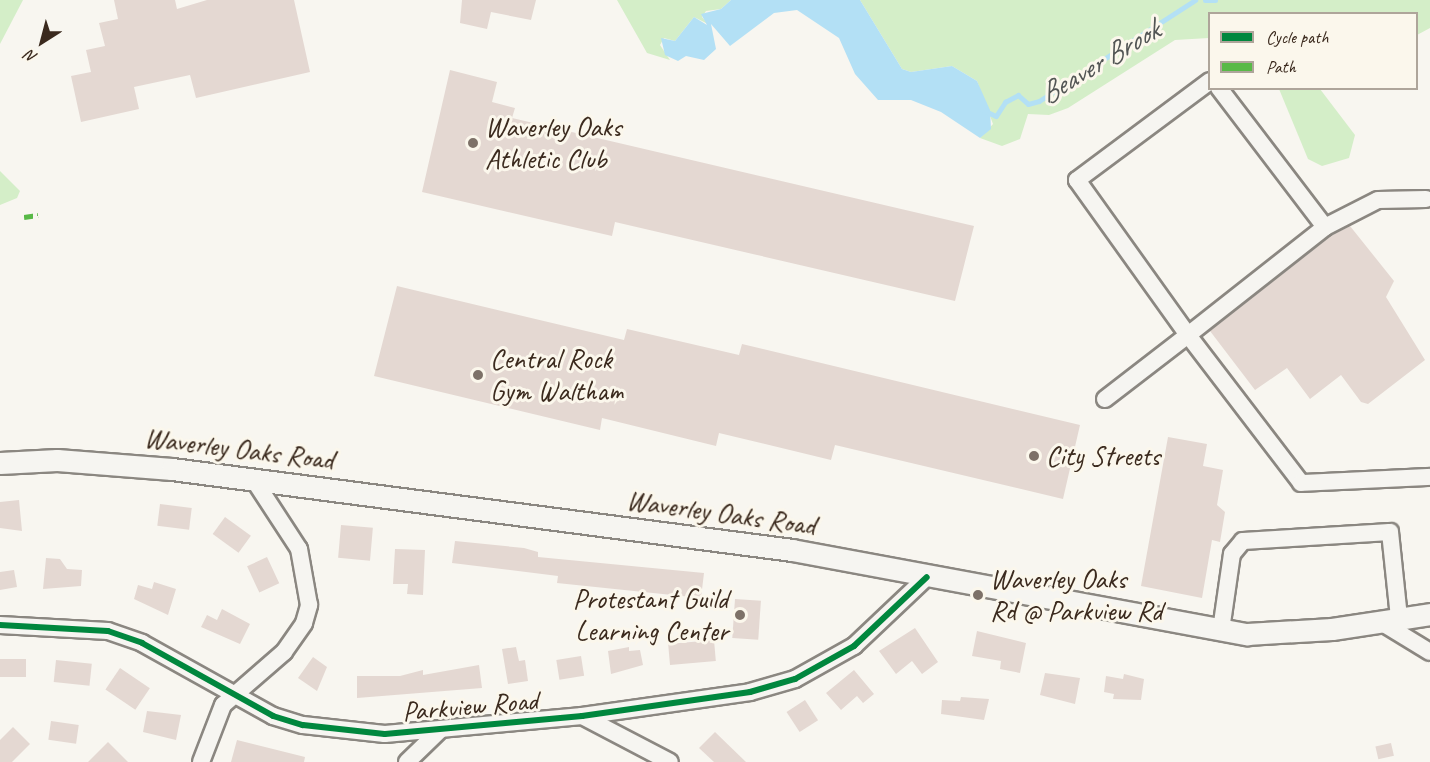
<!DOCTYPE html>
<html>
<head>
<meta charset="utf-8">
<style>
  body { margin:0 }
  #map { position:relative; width:1430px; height:762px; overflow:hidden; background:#f8f6f0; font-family:Caveat,sans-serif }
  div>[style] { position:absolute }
  .green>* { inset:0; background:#d4eec8 }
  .water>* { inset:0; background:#b3e0f5 }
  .stream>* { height:5px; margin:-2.5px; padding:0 2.5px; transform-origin:2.5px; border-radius:2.5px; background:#b3e0f5 }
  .building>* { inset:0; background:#e4d8d2; transform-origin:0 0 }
  .roads { filter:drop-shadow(2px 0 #8b8781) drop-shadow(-2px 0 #8b8781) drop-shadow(0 2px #8b8781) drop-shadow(0 -2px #8b8781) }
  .minor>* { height:16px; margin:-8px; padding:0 8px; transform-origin:8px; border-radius:8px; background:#f6f5f1 }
  .major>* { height:21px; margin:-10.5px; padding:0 10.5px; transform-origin:10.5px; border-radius:10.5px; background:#f6f5f1 }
  .quiet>* { height:4.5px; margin-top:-2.25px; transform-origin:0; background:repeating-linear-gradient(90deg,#58b947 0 9px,transparent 0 13.5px) }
  .cycleway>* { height:6px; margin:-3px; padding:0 3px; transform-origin:3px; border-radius:3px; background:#00873e }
  .dots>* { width:16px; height:16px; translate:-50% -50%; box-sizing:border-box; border:3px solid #fbf7ec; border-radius:50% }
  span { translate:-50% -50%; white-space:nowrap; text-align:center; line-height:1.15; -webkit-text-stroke:6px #fbf7ec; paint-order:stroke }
  .poi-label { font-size:28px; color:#3b2a1e }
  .left { translate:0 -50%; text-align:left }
  .right { translate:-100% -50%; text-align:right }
  .street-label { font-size:28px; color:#3b2a1e }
  .water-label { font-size:30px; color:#525554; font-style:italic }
  .legend { position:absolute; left:1208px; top:12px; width:210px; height:78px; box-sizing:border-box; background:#fbf7ec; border:2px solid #aea59a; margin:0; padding:8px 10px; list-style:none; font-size:18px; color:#3b2a1e }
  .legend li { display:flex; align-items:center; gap:12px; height:30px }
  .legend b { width:30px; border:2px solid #aea59a }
  .north { position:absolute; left:12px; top:12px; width:60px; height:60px; -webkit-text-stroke:4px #fbf7ec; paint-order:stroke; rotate:216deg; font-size:16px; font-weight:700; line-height:24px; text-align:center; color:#3b2a1e }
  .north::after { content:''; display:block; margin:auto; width:21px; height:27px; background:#3b2a1e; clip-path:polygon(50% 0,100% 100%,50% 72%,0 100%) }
</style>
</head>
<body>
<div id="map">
  <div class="green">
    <i style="clip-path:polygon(0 0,23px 0,0 44px)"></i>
    <i style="clip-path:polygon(617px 0,731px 0,721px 9px,706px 11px,702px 17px,708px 24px,694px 17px,675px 41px,664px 38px,660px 45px,670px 60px,647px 53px)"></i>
    <i style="clip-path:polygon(860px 0,1430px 0,1430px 28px,1417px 35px,1416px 14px,1210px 14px,1209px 38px,1175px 40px,1068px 108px,1049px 115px,1028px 114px,1020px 139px,1002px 146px,980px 138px,993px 124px,977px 81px,952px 66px,911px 72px,902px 69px)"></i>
    <i style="clip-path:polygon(1279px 89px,1320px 89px,1355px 135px,1349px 158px,1322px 166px,1308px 159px)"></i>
    <i style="clip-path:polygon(0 171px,20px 191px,17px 198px,0 205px)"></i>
  </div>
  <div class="water">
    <i style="clip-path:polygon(731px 0,860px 0,902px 69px,911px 72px,952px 66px,977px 81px,990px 110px,991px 129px,980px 138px,941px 112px,911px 100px,878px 100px,855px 74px,839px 38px,797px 10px,774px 13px,730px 46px,711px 24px,716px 49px,704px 60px,686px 56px,678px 61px,665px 55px,661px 38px,675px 41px,694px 17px,707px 25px,701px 14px,721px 9px)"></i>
  </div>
  <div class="stream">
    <i style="left:1205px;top:0;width:10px"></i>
    <i style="left:983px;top:110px;width:14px;rotate:25deg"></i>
    <i style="left:996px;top:116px;width:17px;rotate:-57deg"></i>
    <i style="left:1005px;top:102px;width:15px;rotate:-28deg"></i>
    <i style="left:1018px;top:95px;width:13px;rotate:42deg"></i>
    <i style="left:1028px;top:104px;width:11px;rotate:-15deg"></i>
    <i style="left:1039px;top:101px;width:186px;rotate:-32.9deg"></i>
  </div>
  <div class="building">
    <i style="clip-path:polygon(114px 0,175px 0,177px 9px,207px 0,294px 0,310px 72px,196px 98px,190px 75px,134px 87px,139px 109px,81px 122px,71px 76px,91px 72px,86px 50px,105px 46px,99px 23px,118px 19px)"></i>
    <i style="clip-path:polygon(462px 0,536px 0,531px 20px,491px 12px,487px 29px,460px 23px)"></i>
    <i style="clip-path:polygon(450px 70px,497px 82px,492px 102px,515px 108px,512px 118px,974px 226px,955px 301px,615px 222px,612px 236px,422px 192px)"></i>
    <i style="clip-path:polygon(1350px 226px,1394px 281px,1386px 297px,1425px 360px,1368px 404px,1361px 402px,1341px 375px,1310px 399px,1287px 368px,1255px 390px,1210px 331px,1331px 236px)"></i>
    <i style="clip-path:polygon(397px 286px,624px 340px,627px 329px,739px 355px,742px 344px,1080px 425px,1063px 499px,835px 445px,831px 460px,719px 433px,716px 446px,602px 418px,600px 430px,374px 376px)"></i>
    <i style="clip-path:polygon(1168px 437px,1207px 444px,1203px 466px,1223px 470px,1217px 505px,1225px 512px,1220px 542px,1212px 540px,1202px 598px,1141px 586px)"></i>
    <i style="clip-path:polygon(19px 500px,22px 531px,0 528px,0 502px)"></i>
    <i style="left:160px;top:504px;width:32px;height:22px;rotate:7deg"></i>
    <i style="left:225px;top:517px;width:32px;height:21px;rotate:36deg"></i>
    <i style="left:341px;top:525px;width:32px;height:33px;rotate:5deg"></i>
    <i style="clip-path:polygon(455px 541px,524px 548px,538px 552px,538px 557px,704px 573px,701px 598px,557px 583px,558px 576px,452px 563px)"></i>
    <i style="clip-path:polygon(395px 549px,425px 550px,423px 595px,407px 594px,408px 584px,393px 584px)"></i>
    <i style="left:267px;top:557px;width:29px;height:22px;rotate:65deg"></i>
    <i style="clip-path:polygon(46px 558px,60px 559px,67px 569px,82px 570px,81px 586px,43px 589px)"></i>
    <i style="clip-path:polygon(14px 570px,17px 587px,0 590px,0 572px)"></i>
    <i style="clip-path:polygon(154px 582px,176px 589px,168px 615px,134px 599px,138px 585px,152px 589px)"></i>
    <i style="left:735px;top:599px;width:26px;height:39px;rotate:4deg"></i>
    <i style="clip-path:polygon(222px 609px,250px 624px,240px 644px,201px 627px,207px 615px,217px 620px)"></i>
    <i style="clip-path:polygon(915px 628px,938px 662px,922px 674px,912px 661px,896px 674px,879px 651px)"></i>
    <i style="clip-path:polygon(977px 631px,1026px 643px,1020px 673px,1000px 669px,1001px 661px,972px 656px)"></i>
    <i style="left:714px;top:640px;width:21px;height:46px;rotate:85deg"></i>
    <i style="clip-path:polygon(516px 647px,519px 661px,525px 660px,528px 681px,508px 684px,502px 649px)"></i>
    <i style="clip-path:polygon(629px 647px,629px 651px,640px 650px,643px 665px,611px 674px,608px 651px)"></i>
    <i style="left:581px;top:656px;width:20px;height:25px;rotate:81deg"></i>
    <i style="clip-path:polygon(313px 657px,327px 667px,317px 691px,298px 678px)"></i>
    <i style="left:0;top:659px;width:26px;height:18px"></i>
    <i style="left:56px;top:660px;width:36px;height:22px;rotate:6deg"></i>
    <i style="clip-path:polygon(479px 665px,482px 688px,357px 698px,357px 676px,400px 676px,423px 670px,423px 675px)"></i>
    <i style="left:120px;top:668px;width:36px;height:26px;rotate:34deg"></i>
    <i style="clip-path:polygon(854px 670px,874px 694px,863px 703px,857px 696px,841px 710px,826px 693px)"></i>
    <i style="clip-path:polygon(1045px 673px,1080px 678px,1075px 704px,1040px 695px)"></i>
    <i style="clip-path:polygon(1124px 674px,1144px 679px,1141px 700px,1113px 699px,1114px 694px,1104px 692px,1106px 676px,1123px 679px)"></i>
    <i style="clip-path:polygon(961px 697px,989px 699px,984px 720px,941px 714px,942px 700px,960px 701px)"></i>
    <i style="left:805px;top:700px;width:24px;height:22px;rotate:57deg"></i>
    <i style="clip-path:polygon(147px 711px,181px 715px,176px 740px,143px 732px)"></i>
    <i style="left:51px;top:721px;width:28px;height:19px;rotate:8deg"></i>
    <i style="clip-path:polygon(13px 727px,30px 744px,12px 762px,0 762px,0 740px)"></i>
    <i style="clip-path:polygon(715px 732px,746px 762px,714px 762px,699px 748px)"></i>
    <i style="clip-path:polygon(237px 740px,305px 757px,304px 762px,231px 762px)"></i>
    <i style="clip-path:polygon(108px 742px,128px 762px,88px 762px)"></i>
    <i style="left:1391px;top:743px;width:13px;height:16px;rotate:77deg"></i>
  </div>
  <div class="roads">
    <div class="minor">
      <i style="left:1210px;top:81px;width:166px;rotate:143.3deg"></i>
      <i style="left:1077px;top:180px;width:191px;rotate:54.4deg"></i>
      <i style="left:1188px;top:335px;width:174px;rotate:-38.2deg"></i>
      <i style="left:1219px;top:88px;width:175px;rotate:52.7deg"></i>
      <i style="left:1325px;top:227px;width:59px;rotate:-27deg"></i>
      <i style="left:1378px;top:200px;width:48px;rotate:-1.2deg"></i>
      <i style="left:1105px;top:399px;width:105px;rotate:-37.6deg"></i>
      <i style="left:1188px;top:335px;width:186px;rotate:52.6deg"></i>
      <i style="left:1301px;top:483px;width:129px;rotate:-2.7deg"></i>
      <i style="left:1381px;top:622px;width:57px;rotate:31.5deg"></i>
      <i style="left:0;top:625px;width:108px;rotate:3.2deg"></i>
      <i style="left:108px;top:631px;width:36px;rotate:19deg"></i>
      <i style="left:142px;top:643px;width:150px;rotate:29.1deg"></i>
      <i style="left:273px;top:716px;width:31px;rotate:17deg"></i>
      <i style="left:303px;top:725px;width:82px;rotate:6.3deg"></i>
      <i style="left:385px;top:734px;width:198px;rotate:-5.2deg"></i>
      <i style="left:582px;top:716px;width:170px;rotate:-8.1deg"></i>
      <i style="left:750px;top:692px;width:47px;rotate:-16.1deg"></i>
      <i style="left:795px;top:679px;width:68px;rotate:-29.2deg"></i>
      <i style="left:854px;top:646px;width:100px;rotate:-43.4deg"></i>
      <i style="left:1221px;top:630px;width:77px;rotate:-81.8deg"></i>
      <i style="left:1232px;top:554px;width:17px;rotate:-50deg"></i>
      <i style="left:1243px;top:541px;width:147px;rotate:-3.5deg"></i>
      <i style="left:1390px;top:532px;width:86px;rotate:84deg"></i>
      <i style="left:582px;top:716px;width:99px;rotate:27.6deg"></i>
      <i style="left:201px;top:762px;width:61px;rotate:-68.9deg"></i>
      <i style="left:223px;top:705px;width:81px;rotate:-41deg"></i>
      <i style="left:284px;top:652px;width:35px;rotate:-55deg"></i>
      <i style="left:304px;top:623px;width:19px;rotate:-74deg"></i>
      <i style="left:309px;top:605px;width:57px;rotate:-100.1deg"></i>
      <i style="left:299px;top:549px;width:82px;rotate:-123.1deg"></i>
      <i style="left:407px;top:762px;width:46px;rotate:-44.1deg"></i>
    </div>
    <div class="major">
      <i style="left:0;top:463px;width:57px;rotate:-3deg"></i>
      <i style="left:57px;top:460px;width:115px;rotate:4.5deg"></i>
      <i style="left:172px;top:469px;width:625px;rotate:7.44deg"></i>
      <i style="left:792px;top:550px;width:463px;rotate:10.5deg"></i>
      <i style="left:1247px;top:634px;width:85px;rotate:-3.4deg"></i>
      <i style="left:1332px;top:629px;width:99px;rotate:-8.7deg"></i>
    </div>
  </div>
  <div class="quiet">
    <i style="left:24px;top:217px;width:14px;rotate:-8deg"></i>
  </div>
  <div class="cycleway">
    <i style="left:0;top:625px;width:108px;rotate:3.2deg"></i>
    <i style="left:108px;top:631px;width:36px;rotate:19deg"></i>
    <i style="left:142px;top:643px;width:150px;rotate:29.1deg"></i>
    <i style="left:273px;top:716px;width:31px;rotate:17deg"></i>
    <i style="left:303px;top:725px;width:82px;rotate:6.3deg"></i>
    <i style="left:385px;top:734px;width:198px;rotate:-5.2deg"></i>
    <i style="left:582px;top:716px;width:170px;rotate:-8.1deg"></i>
    <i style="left:750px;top:692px;width:47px;rotate:-16.1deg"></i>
    <i style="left:795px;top:679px;width:68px;rotate:-29.2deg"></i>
    <i style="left:854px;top:646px;width:100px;rotate:-43.4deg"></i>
  </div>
  <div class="dots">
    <i style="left:473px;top:143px;background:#7d7168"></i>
    <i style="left:478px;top:375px;background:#7d7168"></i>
    <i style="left:1034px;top:456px;background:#7d7168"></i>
    <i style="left:978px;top:595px;background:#7d7168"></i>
    <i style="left:740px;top:615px;background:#7d7168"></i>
  </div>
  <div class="poi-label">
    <span class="left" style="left:485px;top:143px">Waverley Oaks<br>Athletic Club</span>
    <span class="left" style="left:490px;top:375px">Central Rock<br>Gym Waltham</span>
    <span class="left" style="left:1046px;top:456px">City Streets</span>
    <span class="left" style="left:990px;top:595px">Waverley Oaks<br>Rd @ Parkview Rd</span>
    <span class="right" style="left:728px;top:615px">Protestant Guild<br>Learning Center</span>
  </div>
  <div class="street-label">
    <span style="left:239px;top:449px;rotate:7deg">Waverley Oaks Road</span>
    <span style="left:721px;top:513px;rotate:8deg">Waverley Oaks Road</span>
    <span style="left:470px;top:706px;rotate:-5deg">Parkview Road</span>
  </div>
  <div class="water-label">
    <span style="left:1099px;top:62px;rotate:-31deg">Beaver Brook</span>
  </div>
  <ul class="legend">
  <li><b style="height:8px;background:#00873e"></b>Cycle path</li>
  <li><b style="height:8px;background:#58b947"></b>Path</li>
  </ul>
  <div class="north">N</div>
</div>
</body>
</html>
